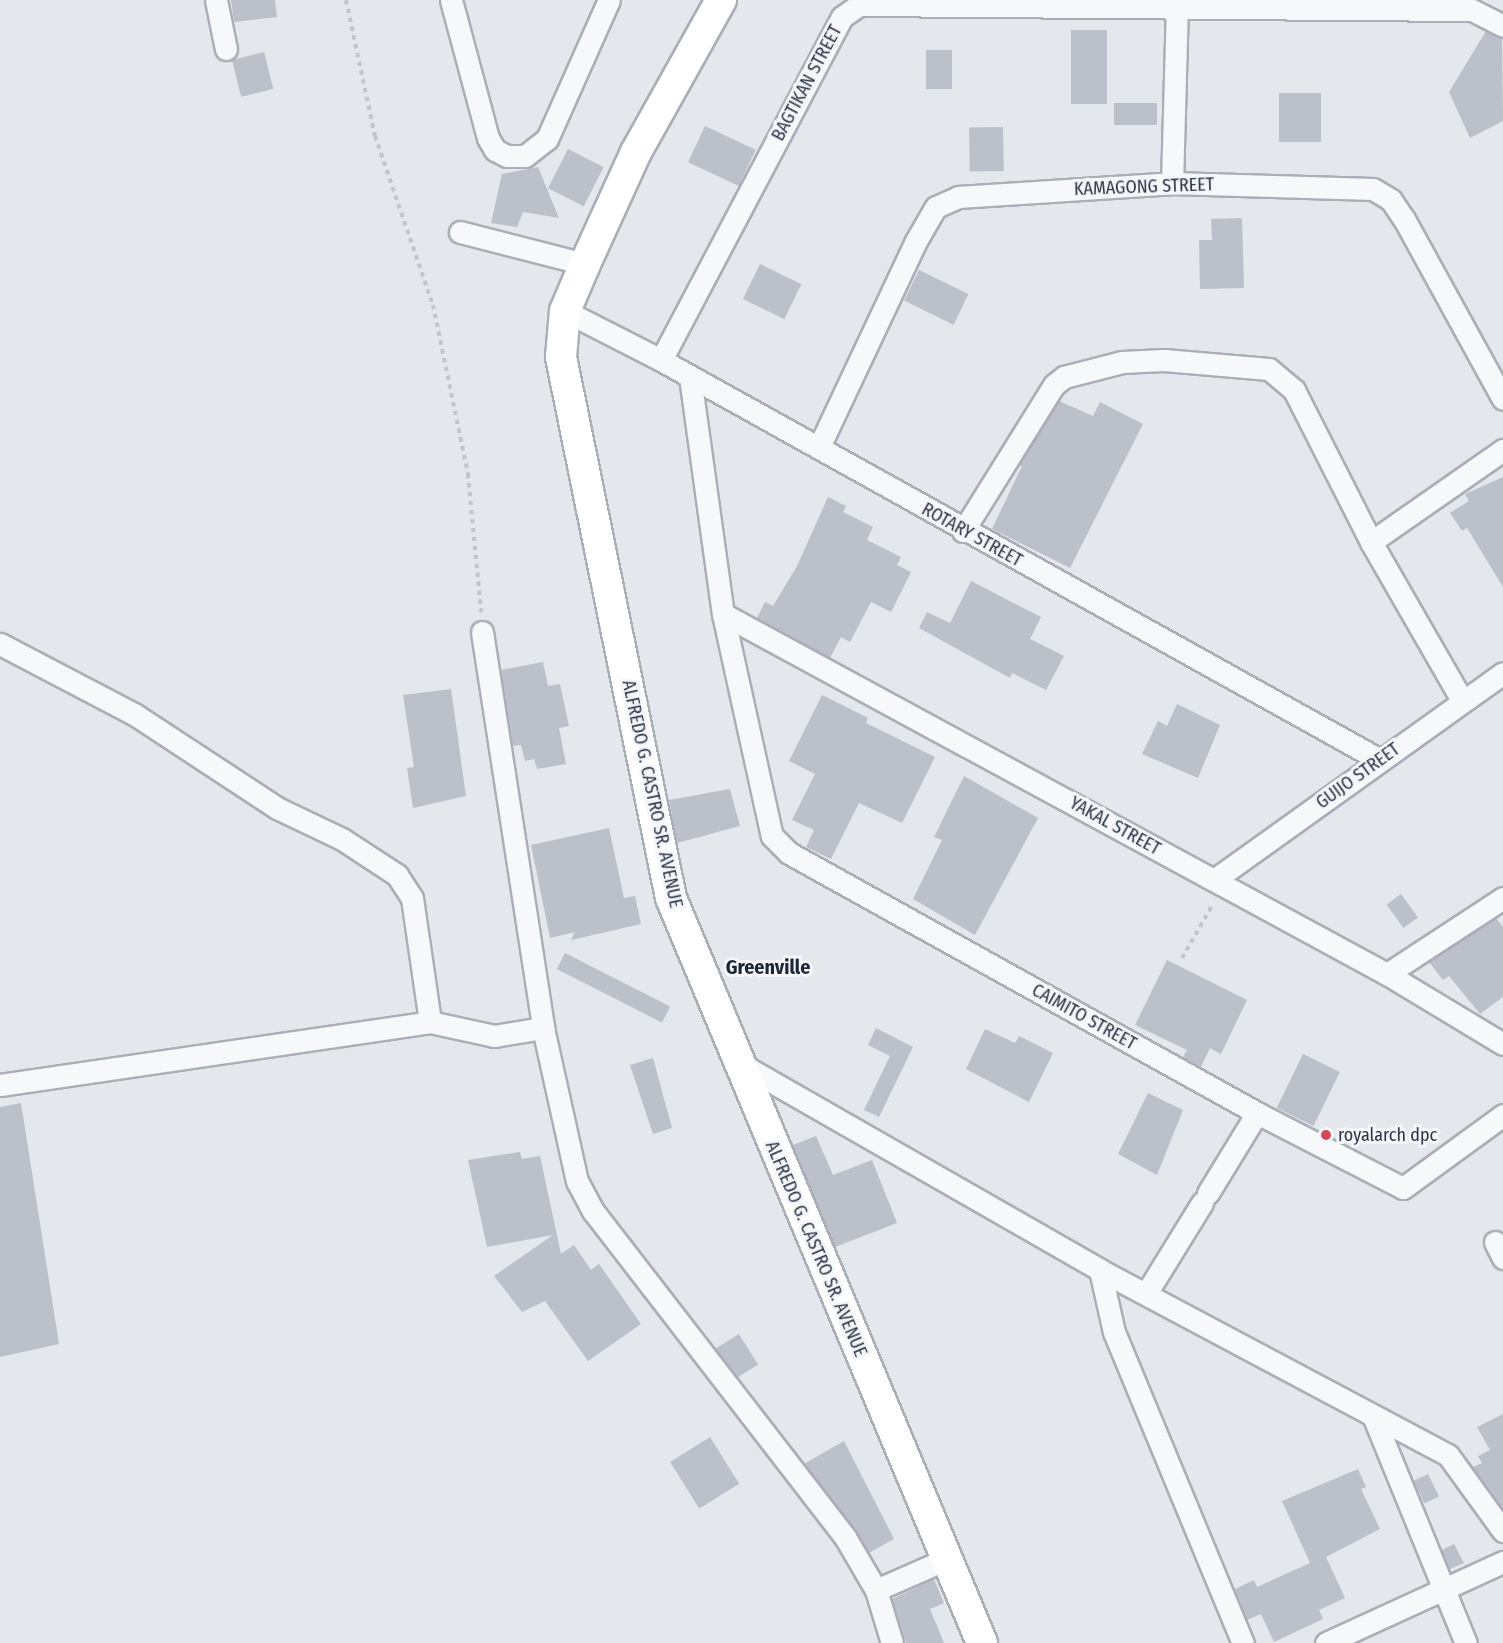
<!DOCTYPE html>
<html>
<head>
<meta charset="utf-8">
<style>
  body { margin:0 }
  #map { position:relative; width:1503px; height:1643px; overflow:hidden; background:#e4e7ec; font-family:"Fira Sans Condensed",sans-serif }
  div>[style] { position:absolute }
  .building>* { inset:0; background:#bbc0ca; transform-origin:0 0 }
  .path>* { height:4px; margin-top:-2px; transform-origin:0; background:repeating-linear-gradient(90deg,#c2c5cb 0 4.5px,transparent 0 9px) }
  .roads { filter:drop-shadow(2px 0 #a9aeb7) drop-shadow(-2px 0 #a9aeb7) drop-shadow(0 2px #a9aeb7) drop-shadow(0 -2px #a9aeb7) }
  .street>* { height:21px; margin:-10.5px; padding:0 10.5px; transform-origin:10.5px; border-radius:10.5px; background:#f7f8fa }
  .secondary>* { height:30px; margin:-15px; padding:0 15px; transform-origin:15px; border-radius:15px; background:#fff }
  .dots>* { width:16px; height:16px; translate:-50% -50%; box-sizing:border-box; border:3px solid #f4f6f9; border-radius:50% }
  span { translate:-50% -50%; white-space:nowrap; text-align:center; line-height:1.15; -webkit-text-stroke:6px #f4f6f9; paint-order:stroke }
  .street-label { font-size:18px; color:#2b3445 }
  .poi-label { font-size:18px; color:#2b3445 }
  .left { translate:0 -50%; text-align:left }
  .neighbourhood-label { font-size:20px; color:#1d2536; font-weight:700 }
</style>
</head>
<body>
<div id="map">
  <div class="building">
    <i style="clip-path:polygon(231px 0,275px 0,277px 17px,234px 22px)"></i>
    <i style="left:1071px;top:30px;width:36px;height:74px"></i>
    <i style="clip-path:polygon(1486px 31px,1502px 38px,1503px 121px,1470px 138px,1449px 92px)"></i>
    <i style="left:926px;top:50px;width:26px;height:39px"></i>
    <i style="left:264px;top:52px;width:38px;height:33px;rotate:76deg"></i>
    <i style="left:1279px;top:93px;width:42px;height:49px"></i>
    <i style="left:1114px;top:103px;width:43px;height:22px"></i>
    <i style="left:705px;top:126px;width:56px;height:40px;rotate:25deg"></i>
    <i style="left:1003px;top:127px;width:44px;height:34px;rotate:89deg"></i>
    <i style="left:568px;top:149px;width:40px;height:44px;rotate:27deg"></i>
    <i style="clip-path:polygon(538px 167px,559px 218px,523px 212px,517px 227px,491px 223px,502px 174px)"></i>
    <i style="clip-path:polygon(1242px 218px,1244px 288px,1200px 289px,1199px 240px,1212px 240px,1211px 219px)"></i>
    <i style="left:760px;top:264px;width:46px;height:39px;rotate:26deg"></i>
    <i style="left:919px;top:270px;width:55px;height:34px;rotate:26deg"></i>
    <i style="clip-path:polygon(1059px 401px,1093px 416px,1100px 402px,1143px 424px,1070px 568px,992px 529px,1022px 466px,1019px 465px)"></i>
    <i style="clip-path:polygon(1503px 477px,1503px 587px,1467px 528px,1462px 531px,1450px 513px,1469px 501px,1465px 494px)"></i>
    <i style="clip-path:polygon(828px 497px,846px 506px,843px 512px,873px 527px,867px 540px,901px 557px,897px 565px,911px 572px,891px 612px,871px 602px,850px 642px,841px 637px,830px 658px,757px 618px,765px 602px,773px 606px,797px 566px)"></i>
    <i style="clip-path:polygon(971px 581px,1041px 617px,1030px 639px,1064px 656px,1046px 690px,1012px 673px,1010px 678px,919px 628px,927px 612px,950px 623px)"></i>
    <i style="clip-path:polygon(543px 662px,548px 686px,560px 684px,569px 726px,559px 728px,566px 764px,537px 769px,534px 759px,525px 761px,521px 745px,513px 746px,501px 670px)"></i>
    <i style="clip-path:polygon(451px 689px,466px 796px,413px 808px,407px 768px,414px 767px,403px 695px)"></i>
    <i style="clip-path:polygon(822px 695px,868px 718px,866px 723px,935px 757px,902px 823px,859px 803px,831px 859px,806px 847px,814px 830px,792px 820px,815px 774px,789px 761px)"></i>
    <i style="clip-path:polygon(1177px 704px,1220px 725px,1198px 778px,1142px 754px,1158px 721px,1167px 726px)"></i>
    <i style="clip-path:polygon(964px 776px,1038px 818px,975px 935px,913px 899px,942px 840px,934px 837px)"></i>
    <i style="clip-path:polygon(730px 789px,740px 826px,677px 843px,669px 800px)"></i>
    <i style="clip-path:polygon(609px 828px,624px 898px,635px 896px,641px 924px,571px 940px,575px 932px,550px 938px,531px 845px)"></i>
    <i style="left:1401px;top:894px;width:29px;height:18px;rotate:54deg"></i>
    <i style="clip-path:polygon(1496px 918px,1503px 927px,1503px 997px,1480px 1014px,1449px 976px,1443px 980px,1429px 962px)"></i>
    <i style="left:565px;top:953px;width:118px;height:18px;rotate:27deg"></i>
    <i style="clip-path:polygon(1167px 960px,1247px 1000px,1221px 1054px,1210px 1048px,1201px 1067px,1183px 1057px,1187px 1050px,1135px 1025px)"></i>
    <i style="clip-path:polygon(876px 1028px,913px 1047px,879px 1117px,864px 1110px,890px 1056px,868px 1045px)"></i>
    <i style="clip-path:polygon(985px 1029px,1015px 1043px,1019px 1036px,1053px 1053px,1029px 1102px,966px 1069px)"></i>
    <i style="left:1303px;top:1054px;width:41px;height:60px;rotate:26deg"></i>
    <i style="clip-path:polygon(653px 1058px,672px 1128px,653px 1134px,630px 1065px)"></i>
    <i style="clip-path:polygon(1148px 1093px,1183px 1110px,1157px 1175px,1118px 1154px)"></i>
    <i style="clip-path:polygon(21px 1103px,59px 1344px,0 1357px,0 1107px)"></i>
    <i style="clip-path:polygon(816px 1136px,833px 1175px,872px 1160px,897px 1223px,835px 1247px,793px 1145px)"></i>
    <i style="clip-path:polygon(520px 1152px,522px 1159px,540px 1156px,561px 1254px,574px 1245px,591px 1270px,599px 1264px,641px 1324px,588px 1361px,545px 1301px,522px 1312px,494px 1276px,553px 1235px,487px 1247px,468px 1160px)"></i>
    <i style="left:739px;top:1334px;width:36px;height:27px;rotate:58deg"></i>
    <i style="clip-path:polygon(1503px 1414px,1503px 1509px,1473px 1467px,1482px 1463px,1478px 1456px,1490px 1450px,1477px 1427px)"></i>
    <i style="left:710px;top:1437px;width:55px;height:47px;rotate:58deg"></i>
    <i style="clip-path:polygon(844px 1441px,894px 1539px,869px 1553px,804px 1464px)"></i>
    <i style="clip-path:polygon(1358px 1469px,1366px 1487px,1361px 1489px,1380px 1529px,1326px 1557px,1345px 1598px,1319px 1610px,1323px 1619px,1274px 1642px,1261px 1614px,1247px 1620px,1235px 1589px,1254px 1580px,1257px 1587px,1310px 1563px,1282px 1501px)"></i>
    <i style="left:1428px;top:1474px;width:25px;height:16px;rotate:64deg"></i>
    <i style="clip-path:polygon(1454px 1544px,1464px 1563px,1450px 1569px,1442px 1550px)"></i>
    <i style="clip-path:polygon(934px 1579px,944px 1603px,930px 1609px,944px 1643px,906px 1643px,892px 1599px)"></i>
  </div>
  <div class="path">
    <i style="left:346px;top:0;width:139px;rotate:78deg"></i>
    <i style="left:375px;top:136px;width:179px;rotate:71.1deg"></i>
    <i style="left:433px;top:305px;width:173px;rotate:78.3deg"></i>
    <i style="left:468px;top:474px;width:139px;rotate:84.6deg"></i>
    <i style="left:1182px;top:958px;width:62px;rotate:-60.1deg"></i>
  </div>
  <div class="roads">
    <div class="street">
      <i style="left:216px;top:0;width:50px;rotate:78.5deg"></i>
      <i style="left:451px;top:0;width:143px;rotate:75deg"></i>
      <i style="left:488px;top:138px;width:14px;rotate:60deg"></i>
      <i style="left:495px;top:150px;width:13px;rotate:27deg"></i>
      <i style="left:507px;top:156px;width:18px"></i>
      <i style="left:525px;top:156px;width:28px;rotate:-38deg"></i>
      <i style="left:547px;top:139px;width:152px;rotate:-66deg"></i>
      <i style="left:1172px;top:183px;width:177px;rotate:-88.4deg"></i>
      <i style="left:460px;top:232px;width:129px;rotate:14.4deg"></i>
      <i style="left:565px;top:311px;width:108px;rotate:27deg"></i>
      <i style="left:661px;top:360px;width:823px;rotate:29.09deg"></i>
      <i style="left:661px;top:360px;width:388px;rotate:-62.2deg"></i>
      <i style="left:842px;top:17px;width:21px;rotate:-35deg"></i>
      <i style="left:859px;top:5px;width:613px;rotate:0.47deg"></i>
      <i style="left:1472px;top:10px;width:35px;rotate:27deg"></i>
      <i style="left:690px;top:377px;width:239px;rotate:82.1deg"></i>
      <i style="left:723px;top:614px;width:227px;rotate:77.6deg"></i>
      <i style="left:772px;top:836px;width:24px;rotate:45deg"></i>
      <i style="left:789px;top:853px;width:535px;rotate:29.05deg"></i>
      <i style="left:1257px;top:1113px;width:164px;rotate:27.2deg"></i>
      <i style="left:1403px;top:1188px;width:124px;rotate:-36.1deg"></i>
      <i style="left:819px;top:447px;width:228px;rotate:-64.8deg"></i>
      <i style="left:916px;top:241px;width:39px;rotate:-60deg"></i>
      <i style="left:936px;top:207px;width:24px;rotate:-24deg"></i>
      <i style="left:958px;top:197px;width:214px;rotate:-3.7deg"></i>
      <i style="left:1172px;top:183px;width:201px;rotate:1.7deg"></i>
      <i style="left:1373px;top:189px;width:21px;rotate:31deg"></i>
      <i style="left:1391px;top:200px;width:23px;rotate:56deg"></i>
      <i style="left:1404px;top:219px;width:205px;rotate:61.2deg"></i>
      <i style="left:963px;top:531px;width:172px;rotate:-58.1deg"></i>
      <i style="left:1054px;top:385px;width:13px;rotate:-39deg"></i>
      <i style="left:1064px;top:377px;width:60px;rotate:-14.5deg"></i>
      <i style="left:1122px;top:362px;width:42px;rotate:-2.7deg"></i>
      <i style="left:1164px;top:360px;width:105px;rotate:4.9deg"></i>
      <i style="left:1269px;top:369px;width:33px;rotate:40deg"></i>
      <i style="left:1294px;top:390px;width:170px;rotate:63.1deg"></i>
      <i style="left:1371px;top:542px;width:182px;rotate:60.1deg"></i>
      <i style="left:1371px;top:542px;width:161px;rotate:-34.9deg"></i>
      <i style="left:723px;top:614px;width:755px;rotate:28.47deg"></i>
      <i style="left:1387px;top:974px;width:135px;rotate:31.1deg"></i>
      <i style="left:482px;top:632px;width:401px;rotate:81.2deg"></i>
      <i style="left:543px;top:1028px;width:157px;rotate:77.5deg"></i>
      <i style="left:577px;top:1181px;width:34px;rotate:62deg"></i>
      <i style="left:593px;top:1211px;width:412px;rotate:52.3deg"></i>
      <i style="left:845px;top:1537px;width:61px;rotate:59.7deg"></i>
      <i style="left:876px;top:1590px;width:55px;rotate:73.2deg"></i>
      <i style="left:0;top:644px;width:151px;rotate:27.6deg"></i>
      <i style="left:134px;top:714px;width:171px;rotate:33.3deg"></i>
      <i style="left:277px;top:808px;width:72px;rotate:25.5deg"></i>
      <i style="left:342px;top:839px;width:66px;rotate:33.2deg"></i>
      <i style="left:397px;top:875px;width:27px;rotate:57deg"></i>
      <i style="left:412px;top:898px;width:125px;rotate:81.7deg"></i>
      <i style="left:1214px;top:880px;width:355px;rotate:-35.6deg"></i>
      <i style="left:1387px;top:974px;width:139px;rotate:-33.2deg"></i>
      <i style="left:739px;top:1063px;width:416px;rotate:29.8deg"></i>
      <i style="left:1100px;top:1270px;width:394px;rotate:28deg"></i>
      <i style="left:1448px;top:1455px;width:94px;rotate:54.1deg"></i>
      <i style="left:0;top:1085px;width:435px;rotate:-8.3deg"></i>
      <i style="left:430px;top:1022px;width:66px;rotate:12.3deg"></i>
      <i style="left:494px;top:1036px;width:50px;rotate:-9.3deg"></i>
      <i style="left:1208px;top:1193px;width:94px;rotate:-58.5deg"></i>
      <i style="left:1495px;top:1242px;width:18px;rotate:63deg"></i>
      <i style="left:1100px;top:1270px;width:64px;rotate:77.3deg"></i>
      <i style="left:1114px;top:1332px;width:337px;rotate:67.5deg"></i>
      <i style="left:1147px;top:1292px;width:105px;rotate:-58.3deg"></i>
      <i style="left:1374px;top:1418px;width:243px;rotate:67.8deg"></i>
      <i style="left:876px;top:1590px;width:80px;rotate:-23.7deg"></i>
      <i style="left:1326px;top:1643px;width:195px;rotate:-24.6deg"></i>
    </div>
    <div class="secondary">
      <i style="left:721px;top:0;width:174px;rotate:119.2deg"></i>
      <i style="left:636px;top:152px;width:123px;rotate:114.5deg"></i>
      <i style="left:585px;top:264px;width:51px;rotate:113.1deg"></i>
      <i style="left:565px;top:311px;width:46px;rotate:95deg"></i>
      <i style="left:561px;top:357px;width:552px;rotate:78.51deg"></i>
      <i style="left:671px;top:898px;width:807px;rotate:67.34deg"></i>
    </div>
  </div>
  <div class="dots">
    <i style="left:1326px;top:1135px;background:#d1495b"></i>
  </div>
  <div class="street-label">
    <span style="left:807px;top:83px;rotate:-62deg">BAGTIKAN STREET</span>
    <span style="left:1144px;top:187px;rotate:-2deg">KAMAGONG STREET</span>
    <span style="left:972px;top:535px;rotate:29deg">ROTARY STREET</span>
    <span style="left:1358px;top:776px;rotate:-36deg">GUIJO STREET</span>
    <span style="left:652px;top:794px;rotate:78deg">ALFREDO G. CASTRO SR. AVENUE</span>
    <span style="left:1115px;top:826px;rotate:29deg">YAKAL STREET</span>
    <span style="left:1084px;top:1017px;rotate:29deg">CAIMITO STREET</span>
    <span style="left:816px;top:1249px;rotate:67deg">ALFREDO G. CASTRO SR. AVENUE</span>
  </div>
  <div class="poi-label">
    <span class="left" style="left:1338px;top:1135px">royalarch dpc</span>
  </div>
  <div class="neighbourhood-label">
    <span style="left:768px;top:967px">Greenville</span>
  </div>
</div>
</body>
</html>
